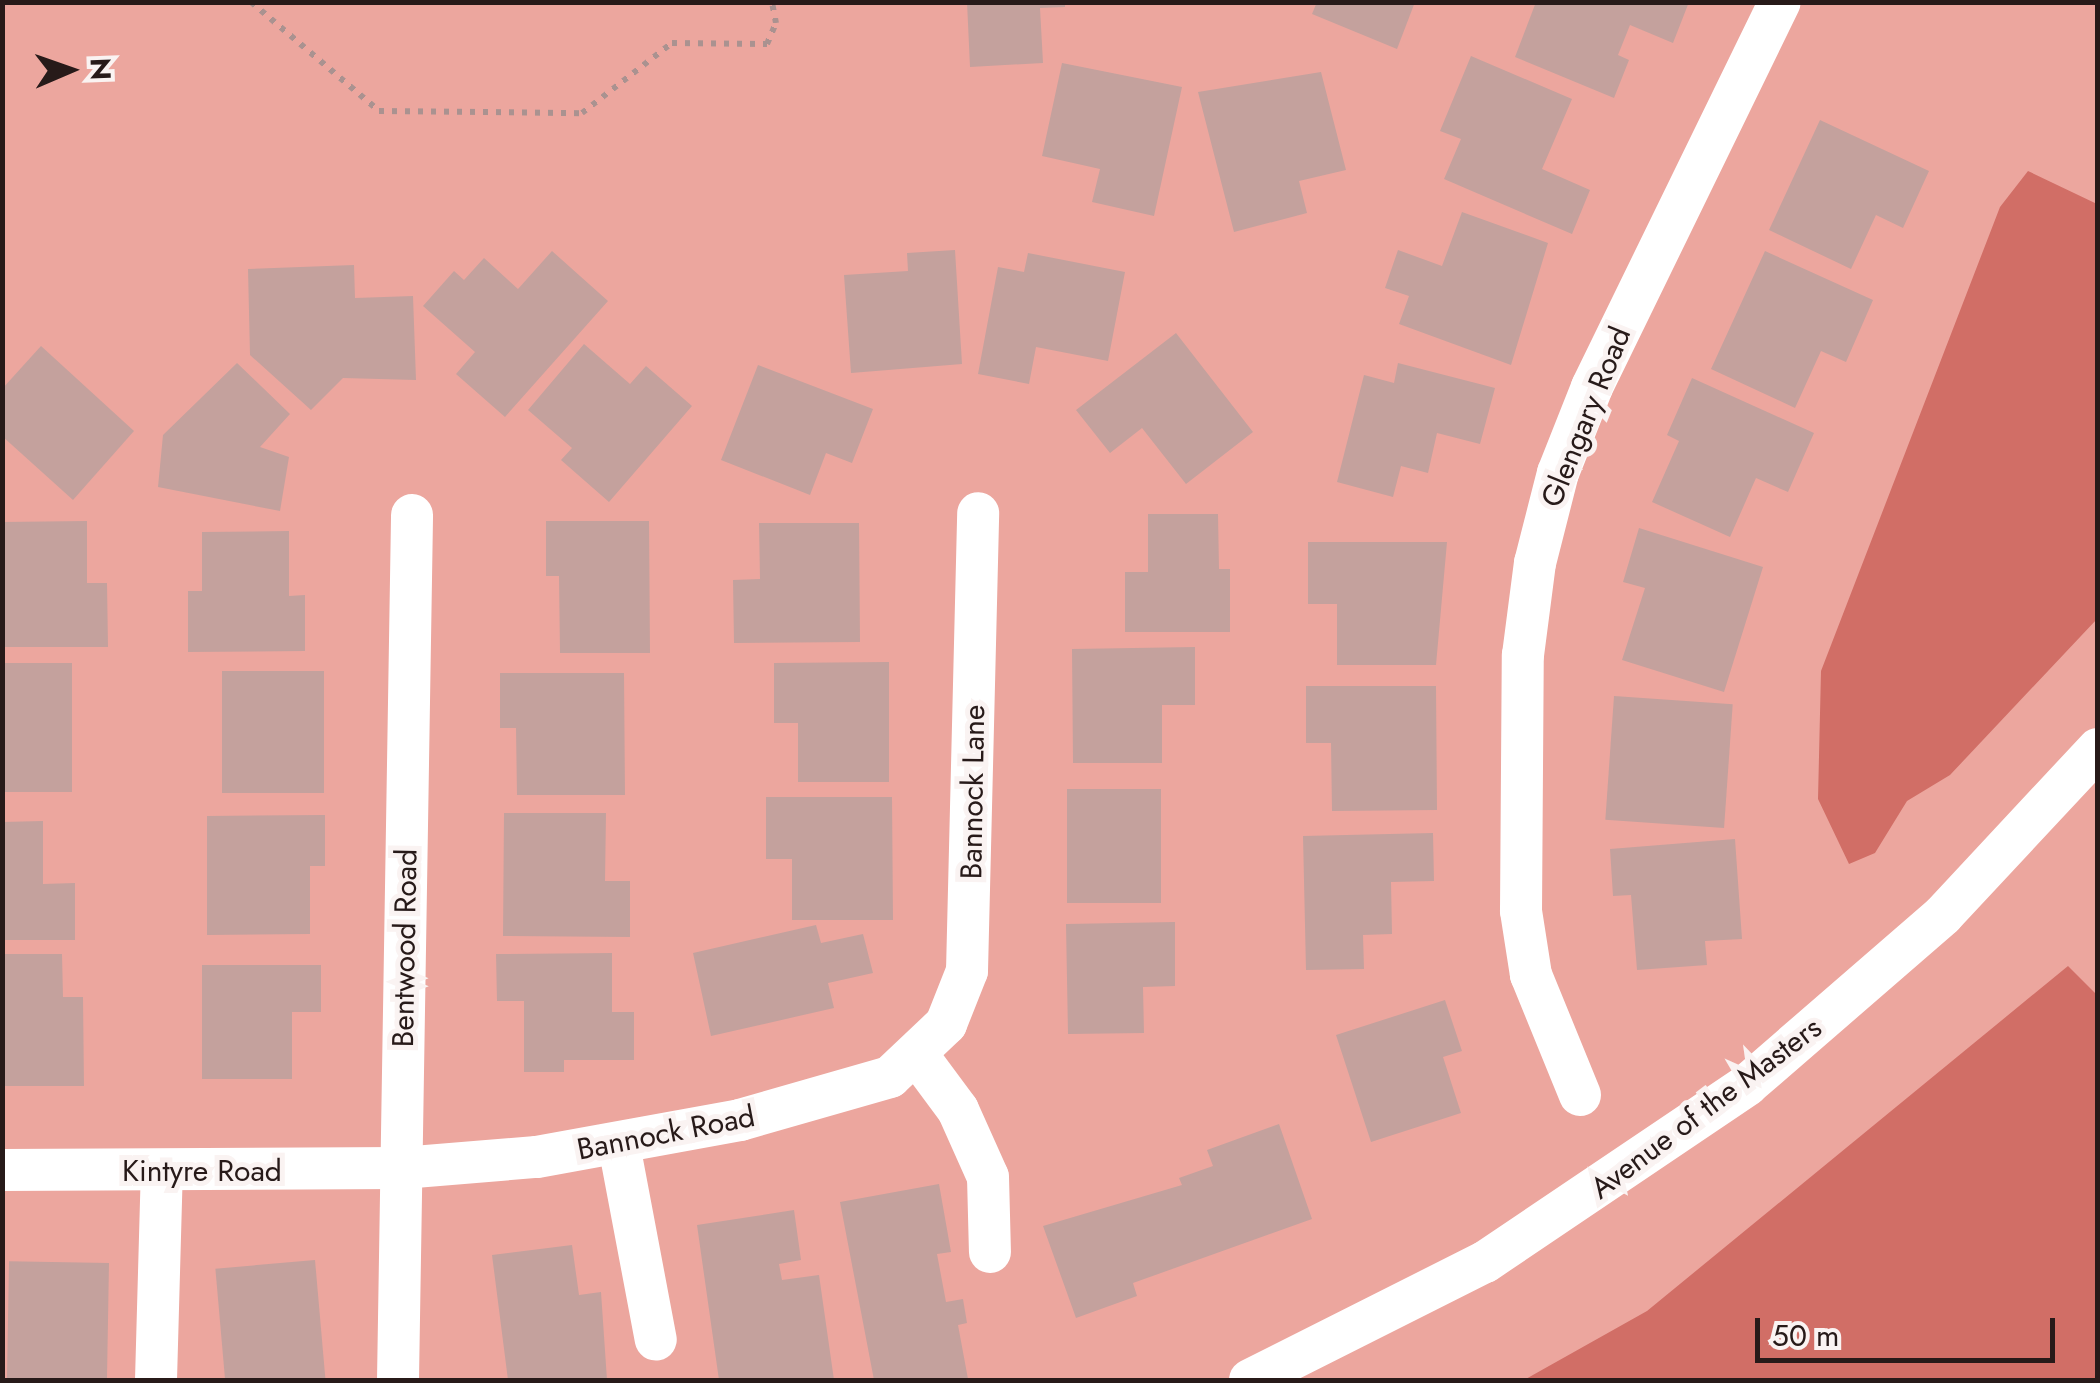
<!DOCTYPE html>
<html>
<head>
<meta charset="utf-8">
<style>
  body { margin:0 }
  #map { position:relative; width:2100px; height:1383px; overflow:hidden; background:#fedfdc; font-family:Jost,sans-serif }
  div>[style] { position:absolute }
  .green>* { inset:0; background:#eca69e; transform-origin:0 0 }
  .water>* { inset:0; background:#d16e66 }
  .building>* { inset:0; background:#c4a19d; transform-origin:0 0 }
  .path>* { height:6px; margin-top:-3px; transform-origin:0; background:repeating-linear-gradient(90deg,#aa9290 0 5px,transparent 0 13px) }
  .street>* { height:42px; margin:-21px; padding:0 21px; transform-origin:21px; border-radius:21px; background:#fff }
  span { translate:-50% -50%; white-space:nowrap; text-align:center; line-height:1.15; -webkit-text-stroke:10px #faf3f2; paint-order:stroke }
  .street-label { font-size:30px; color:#271a19 }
  .frame { position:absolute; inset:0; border:5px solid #271a19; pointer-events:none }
  .north { position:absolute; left:20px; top:20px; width:100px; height:100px; -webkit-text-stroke:8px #faf3f2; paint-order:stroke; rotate:88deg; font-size:28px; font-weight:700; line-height:40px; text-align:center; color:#271a19 }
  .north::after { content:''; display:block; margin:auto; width:35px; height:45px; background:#271a19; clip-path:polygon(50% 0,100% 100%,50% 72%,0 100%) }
  .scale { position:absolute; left:1755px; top:1318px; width:300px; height:45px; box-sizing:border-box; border:5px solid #271a19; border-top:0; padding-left:12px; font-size:30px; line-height:35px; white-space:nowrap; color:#271a19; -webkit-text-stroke:8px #faf3f2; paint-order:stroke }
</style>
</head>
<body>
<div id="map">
  <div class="green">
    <i style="left:3px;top:3px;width:2094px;height:1377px"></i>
  </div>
  <div class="water">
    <i style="clip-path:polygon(2028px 171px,2097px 204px,2097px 619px,1950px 775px,1907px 801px,1875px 853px,1849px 864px,1818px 799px,1821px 671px,2000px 207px)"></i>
    <i style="clip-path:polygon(2068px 966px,2097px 995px,2097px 1380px,1524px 1380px,1647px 1311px)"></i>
  </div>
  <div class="building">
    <i style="clip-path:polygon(967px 2px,1065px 2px,1065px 7px,1040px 8px,1043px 63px,970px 67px)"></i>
    <i style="clip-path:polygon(1317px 2px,1415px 2px,1397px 49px,1312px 14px)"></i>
    <i style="clip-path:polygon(1536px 2px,1689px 2px,1673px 43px,1630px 25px,1618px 55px,1629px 60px,1614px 98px,1515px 57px)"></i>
    <i style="clip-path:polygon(1471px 56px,1572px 99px,1542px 169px,1590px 190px,1572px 234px,1444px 179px,1461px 139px,1440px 131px)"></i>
    <i style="clip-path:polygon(1062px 63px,1182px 87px,1154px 216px,1092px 202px,1100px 169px,1042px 156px)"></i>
    <i style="clip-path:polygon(1321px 72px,1346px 170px,1299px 181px,1307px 213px,1234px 232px,1198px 92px)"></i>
    <i style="clip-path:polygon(1820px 120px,1929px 171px,1903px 228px,1876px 215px,1851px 269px,1769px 230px)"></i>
    <i style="clip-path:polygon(1462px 212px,1548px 243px,1511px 365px,1399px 324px,1409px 296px,1385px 288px,1398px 250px,1442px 266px)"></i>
    <i style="clip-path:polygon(955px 250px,962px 364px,851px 373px,844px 275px,908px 271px,907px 253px)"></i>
    <i style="clip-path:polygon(552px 251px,608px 301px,505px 417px,456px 374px,475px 352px,423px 306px,454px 271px,464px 280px,484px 258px,518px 289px)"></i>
    <i style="clip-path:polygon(1765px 251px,1873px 300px,1846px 362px,1821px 351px,1795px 408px,1711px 369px)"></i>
    <i style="clip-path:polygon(1028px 253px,1125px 272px,1108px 361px,1036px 347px,1029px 384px,978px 374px,998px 267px,1024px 272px)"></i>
    <i style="clip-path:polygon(354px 265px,355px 298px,413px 296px,416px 380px,343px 378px,311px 410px,250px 355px,248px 269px)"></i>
    <i style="clip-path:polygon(1176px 333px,1253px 432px,1186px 484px,1142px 428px,1110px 453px,1076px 410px)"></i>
    <i style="clip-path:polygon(584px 344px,630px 384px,646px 366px,692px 406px,609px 502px,561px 460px,572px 448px,528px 410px)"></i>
    <i style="clip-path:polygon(41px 346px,134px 431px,73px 500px,2px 436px,2px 389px)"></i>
    <i style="clip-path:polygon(237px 363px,290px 414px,260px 447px,289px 457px,280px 511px,158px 487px,163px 435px)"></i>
    <i style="clip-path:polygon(1398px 363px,1495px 388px,1480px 444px,1437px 433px,1428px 473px,1401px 466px,1393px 497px,1337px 482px,1364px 375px,1394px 383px)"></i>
    <i style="clip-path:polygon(758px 365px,873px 409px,852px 463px,826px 453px,810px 495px,721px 460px)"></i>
    <i style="clip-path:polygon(1692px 378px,1814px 433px,1788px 492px,1756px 478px,1730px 537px,1652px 502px,1679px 441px,1667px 435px)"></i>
    <i style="clip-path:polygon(1148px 514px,1218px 514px,1219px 569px,1230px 569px,1230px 632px,1125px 632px,1125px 572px,1148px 572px)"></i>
    <i style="clip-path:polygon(87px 521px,87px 583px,107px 583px,108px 647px,2px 647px,2px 522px)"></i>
    <i style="clip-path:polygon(546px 521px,649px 521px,650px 653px,560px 653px,559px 576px,546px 576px)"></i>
    <i style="clip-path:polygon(759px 523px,859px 523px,860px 642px,734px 643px,733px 580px,760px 579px)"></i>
    <i style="clip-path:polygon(1639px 528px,1763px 567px,1724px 692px,1622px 660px,1645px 588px,1623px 582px)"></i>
    <i style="clip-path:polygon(289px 531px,289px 596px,305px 595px,305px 651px,188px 652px,188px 591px,202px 591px,202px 532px)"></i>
    <i style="clip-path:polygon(1308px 542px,1447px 542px,1436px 665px,1337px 665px,1337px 604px,1308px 604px)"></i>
    <i style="clip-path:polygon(1195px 647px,1195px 705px,1162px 705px,1162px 763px,1073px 763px,1072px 649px)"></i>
    <i style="clip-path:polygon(889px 662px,889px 782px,798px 782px,798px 723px,774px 723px,774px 663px)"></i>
    <i style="left:72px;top:663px;width:129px;height:70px;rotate:90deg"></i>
    <i style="left:222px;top:671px;width:102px;height:122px"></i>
    <i style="clip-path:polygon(500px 673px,624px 673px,625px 795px,517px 795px,516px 728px,500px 728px)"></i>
    <i style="clip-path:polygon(1306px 686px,1436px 686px,1437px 810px,1332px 811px,1331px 743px,1306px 743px)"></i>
    <i style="left:1614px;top:696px;width:119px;height:124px;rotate:4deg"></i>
    <i style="left:1161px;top:789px;width:114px;height:94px;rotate:90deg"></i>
    <i style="clip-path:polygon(766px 797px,892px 797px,893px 920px,792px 920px,792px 859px,766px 859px)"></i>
    <i style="clip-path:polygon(504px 813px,606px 813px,605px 881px,630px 881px,630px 937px,503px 936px)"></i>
    <i style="clip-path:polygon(325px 815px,325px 866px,310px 866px,310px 934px,207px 935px,207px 816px)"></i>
    <i style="clip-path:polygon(43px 821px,43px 884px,75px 883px,75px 940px,2px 940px,2px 822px)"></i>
    <i style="clip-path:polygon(1433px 833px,1434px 881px,1391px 882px,1392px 934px,1363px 935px,1364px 969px,1306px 970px,1303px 836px)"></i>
    <i style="clip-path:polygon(1735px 839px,1742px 939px,1705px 941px,1707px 965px,1637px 970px,1631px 895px,1613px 896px,1610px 849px)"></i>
    <i style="clip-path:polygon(1175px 922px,1175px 986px,1143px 987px,1144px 1033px,1068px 1034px,1066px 924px)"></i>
    <i style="clip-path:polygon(816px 925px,821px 943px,863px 934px,873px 973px,828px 983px,834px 1008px,711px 1036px,693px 953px)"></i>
    <i style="clip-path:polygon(612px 953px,612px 1012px,634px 1012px,634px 1060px,564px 1060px,564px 1072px,524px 1072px,524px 1001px,497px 1001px,496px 954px)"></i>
    <i style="clip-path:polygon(2px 954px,62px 954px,63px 997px,83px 997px,84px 1086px,2px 1086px)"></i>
    <i style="clip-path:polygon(202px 965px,321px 965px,321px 1012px,292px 1012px,292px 1079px,202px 1079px)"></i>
    <i style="clip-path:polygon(1445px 1000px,1462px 1051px,1443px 1057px,1461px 1113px,1371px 1142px,1336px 1035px)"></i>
    <i style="clip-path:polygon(1279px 1124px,1312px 1219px,1133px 1283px,1137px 1296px,1076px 1318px,1043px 1226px,1182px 1185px,1179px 1178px,1213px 1166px,1207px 1150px)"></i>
    <i style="clip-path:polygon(939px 1184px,951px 1252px,937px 1254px,946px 1302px,963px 1299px,967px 1323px,958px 1325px,968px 1379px,874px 1380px,840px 1202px)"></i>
    <i style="clip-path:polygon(794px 1210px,801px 1260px,779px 1264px,782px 1280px,819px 1275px,834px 1380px,719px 1380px,697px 1225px)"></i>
    <i style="clip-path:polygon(572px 1245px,579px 1295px,601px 1292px,607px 1380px,508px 1380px,492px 1255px)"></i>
    <i style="left:315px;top:1260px;width:120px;height:100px;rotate:85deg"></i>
    <i style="left:109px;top:1263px;width:117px;height:100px;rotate:91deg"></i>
  </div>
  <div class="path">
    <i style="left:251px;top:2px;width:168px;rotate:40.4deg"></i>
    <i style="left:379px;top:111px;width:203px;rotate:0.6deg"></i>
    <i style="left:582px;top:113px;width:114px;rotate:-37.9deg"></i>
    <i style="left:672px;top:43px;width:95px;rotate:0.6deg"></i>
    <i style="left:767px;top:44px;width:23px;rotate:-67deg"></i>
    <i style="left:776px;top:23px;width:21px;rotate:-101deg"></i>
  </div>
  <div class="street">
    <i style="left:918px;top:1056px;width:67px;rotate:53.5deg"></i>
    <i style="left:958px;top:1110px;width:73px;rotate:65.9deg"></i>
    <i style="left:988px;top:1177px;width:75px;rotate:88.5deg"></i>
    <i style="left:1580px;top:1095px;width:130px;rotate:-112.2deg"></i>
    <i style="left:1531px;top:975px;width:65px;rotate:-98.9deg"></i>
    <i style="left:1521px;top:911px;width:256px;rotate:-89.6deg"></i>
    <i style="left:1523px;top:655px;width:93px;rotate:-82.6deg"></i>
    <i style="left:1535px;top:563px;width:93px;rotate:-75.7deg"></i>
    <i style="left:1558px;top:473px;width:92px;rotate:-68.4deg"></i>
    <i style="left:1592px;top:387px;width:428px;rotate:-64deg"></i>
    <i style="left:619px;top:1145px;width:198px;rotate:79.3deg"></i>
    <i style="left:2px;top:1170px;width:400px;rotate:-0.3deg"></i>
    <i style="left:402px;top:1168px;width:135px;rotate:-4.7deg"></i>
    <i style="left:537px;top:1157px;width:206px;rotate:-10.3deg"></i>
    <i style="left:740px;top:1120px;width:156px;rotate:-16deg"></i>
    <i style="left:890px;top:1077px;width:77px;rotate:-43.4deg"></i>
    <i style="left:946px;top:1024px;width:57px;rotate:-68.4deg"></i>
    <i style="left:967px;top:971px;width:458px;rotate:-88.6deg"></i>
    <i style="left:156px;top:1380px;width:209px;rotate:-88.4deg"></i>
    <i style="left:398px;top:1380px;width:865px;rotate:-89.07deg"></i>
    <i style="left:1250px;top:1380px;width:263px;rotate:-26.7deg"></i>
    <i style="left:1485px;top:1262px;width:316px;rotate:-34deg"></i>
    <i style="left:1747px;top:1085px;width:259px;rotate:-40.9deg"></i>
    <i style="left:1943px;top:915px;width:227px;rotate:-47deg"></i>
  </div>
  <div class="street-label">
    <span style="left:1586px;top:417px;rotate:-68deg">Glengary Road</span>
    <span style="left:973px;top:792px;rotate:-89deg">Bannock Lane</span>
    <span style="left:405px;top:948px;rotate:-89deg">Bentwood Road</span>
    <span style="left:1706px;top:1108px;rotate:-37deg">Avenue of the Masters</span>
    <span style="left:666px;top:1133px;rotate:-11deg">Bannock Road</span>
    <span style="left:202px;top:1171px">Kintyre Road</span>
  </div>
  <div class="frame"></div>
  <div class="north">N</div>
  <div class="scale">50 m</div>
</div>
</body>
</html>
